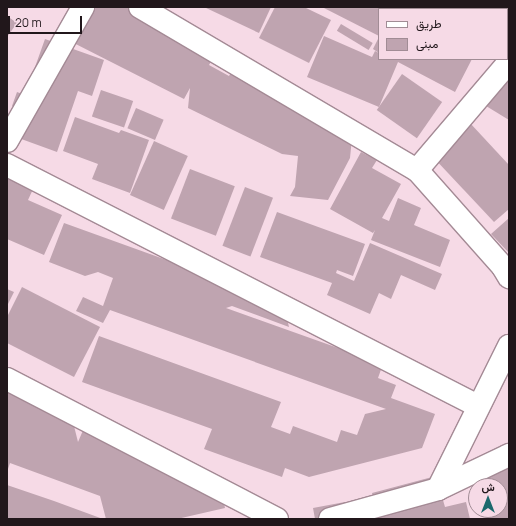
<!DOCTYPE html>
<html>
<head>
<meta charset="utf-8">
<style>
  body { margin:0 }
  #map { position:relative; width:516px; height:526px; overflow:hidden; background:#f6dae6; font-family:Manrope,Vazirmatn,sans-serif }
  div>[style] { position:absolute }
  .building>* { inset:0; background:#bfa4b0; transform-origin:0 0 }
  .roads { filter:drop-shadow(1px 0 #a48a95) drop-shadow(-1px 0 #a48a95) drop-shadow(0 1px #a48a95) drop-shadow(0 -1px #a48a95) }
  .minor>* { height:22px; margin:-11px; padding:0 11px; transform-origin:11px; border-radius:11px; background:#fff }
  span { translate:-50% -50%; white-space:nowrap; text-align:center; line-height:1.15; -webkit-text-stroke:4px #f6dae6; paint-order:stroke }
  .frame { position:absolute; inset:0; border:8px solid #21171b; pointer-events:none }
  .legend { position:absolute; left:378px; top:8px; width:130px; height:52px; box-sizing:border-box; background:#f6dae6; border:1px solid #a18c95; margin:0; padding:5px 7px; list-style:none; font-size:12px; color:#21171b }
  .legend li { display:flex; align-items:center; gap:8px; height:20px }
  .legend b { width:20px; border:1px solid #a18c95 }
  .north { position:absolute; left:468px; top:478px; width:40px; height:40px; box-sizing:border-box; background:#f6dae6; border:1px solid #a18c95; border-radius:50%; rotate:0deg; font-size:11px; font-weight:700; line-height:16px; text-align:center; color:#21171b }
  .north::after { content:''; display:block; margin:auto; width:14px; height:18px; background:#1c696d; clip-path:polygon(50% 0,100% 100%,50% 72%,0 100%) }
  .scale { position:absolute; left:8px; top:16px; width:74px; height:18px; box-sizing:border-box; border:2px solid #21171b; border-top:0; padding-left:5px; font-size:12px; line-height:14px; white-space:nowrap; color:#21171b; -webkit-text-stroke:3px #f6dae6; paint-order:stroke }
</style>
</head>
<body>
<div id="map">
  <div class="building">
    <i style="clip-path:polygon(70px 7px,129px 7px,216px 52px,209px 65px,229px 76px,233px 69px,352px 138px,350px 158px,328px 200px,290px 196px,295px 187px,298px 156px,282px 154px,188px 108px,190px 88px,184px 99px,56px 34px)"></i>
    <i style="clip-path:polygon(204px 7px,271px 7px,259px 33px)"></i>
    <i style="clip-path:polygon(275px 7px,304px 7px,331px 20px,309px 63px,259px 38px)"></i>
    <i style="clip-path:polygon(322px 7px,432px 7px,435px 9px,379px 9px,379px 36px)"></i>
    <i style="clip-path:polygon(7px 16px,17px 23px,7px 37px)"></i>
    <i style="left:341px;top:24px;width:37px;height:8px;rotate:31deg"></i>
    <i style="clip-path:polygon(324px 36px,372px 57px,375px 51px,379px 53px,379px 59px,472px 59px,455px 92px,398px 62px,379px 107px,307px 77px)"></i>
    <i style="clip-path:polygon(379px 37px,379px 53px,373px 49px)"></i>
    <i style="clip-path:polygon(45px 39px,104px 60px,92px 96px,78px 91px,57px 152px,13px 136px,22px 110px,12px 106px,17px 92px,25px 95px)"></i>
    <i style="clip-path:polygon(497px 59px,509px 61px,509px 120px,473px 98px)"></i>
    <i style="left:402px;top:74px;width:49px;height:44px;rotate:35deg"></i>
    <i style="left:101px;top:90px;width:34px;height:28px;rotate:19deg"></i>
    <i style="left:136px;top:108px;width:30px;height:22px;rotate:23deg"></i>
    <i style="clip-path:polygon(75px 117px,119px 133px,121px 130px,149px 140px,130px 193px,92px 179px,98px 164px,63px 151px)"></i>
    <i style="clip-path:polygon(470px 123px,509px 165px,509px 209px,494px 222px,433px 157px)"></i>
    <i style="left:154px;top:141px;width:37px;height:59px;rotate:24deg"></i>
    <i style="clip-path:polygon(361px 152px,377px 160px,372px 168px,401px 184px,382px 218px,389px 221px,398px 198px,421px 208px,414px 225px,450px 240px,440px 267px,371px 240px,375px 230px,373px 233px,330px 209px)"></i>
    <i style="left:190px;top:169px;width:48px;height:53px;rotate:21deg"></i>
    <i style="clip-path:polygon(7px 176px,34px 187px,28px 200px,62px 215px,44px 255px,7px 239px)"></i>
    <i style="left:245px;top:187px;width:30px;height:63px;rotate:21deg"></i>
    <i style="clip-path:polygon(277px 212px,365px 244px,353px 276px,337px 270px,336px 273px,354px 281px,370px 243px,442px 274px,435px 290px,401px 275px,391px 299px,379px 293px,370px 314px,327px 295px,332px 283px,260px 257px)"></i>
    <i style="clip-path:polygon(509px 218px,509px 253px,491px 234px)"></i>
    <i style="clip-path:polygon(64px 223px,283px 302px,289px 327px,232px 306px,226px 308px,383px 364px,378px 378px,396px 385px,391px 398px,435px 414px,422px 448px,309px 477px,285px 468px,282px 477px,204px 449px,212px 429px,82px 382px,99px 336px,281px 402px,271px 427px,290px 434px,293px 426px,337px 442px,341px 430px,357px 435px,365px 414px,386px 409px,110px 310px,103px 323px,76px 311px,83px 297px,103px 306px,113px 278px,98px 272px,85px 276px,49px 262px)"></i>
    <i style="clip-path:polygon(22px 287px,100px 327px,74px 377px,7px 343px,7px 317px)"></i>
    <i style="clip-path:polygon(7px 289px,14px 292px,7px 306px)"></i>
    <i style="clip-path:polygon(7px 381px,71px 404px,64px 421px,74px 426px,78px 442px,84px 428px,218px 477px,225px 508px,177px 519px,106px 519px,100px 496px,10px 463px,7px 472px)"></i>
    <i style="clip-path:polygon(509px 451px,509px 519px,490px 519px,485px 510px,500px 510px,500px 486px,476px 486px,476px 492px,466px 473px)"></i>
    <i style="clip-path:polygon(436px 476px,445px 507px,466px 502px,470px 519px,379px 519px,372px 493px)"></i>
    <i style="clip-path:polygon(7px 485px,54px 501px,103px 519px,7px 519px)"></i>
    <i style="clip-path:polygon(345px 502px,346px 509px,371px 504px,374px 519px,315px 519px,313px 508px)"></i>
  </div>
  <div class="roads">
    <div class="minor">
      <i style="left:140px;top:7px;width:321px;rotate:30.5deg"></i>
      <i style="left:417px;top:170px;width:130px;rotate:48.4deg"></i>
      <i style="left:503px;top:267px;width:12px;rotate:59deg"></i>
      <i style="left:447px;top:7px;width:4px;rotate:34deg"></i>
      <i style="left:507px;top:43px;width:2px;rotate:27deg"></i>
      <i style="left:7px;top:141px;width:154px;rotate:-60.4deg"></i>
      <i style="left:7px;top:165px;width:529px;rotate:27.1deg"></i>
      <i style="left:417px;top:170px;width:142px;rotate:-49.6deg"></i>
      <i style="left:7px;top:379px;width:304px;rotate:27.4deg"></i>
      <i style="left:438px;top:489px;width:160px;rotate:-63.6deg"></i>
      <i style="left:330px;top:519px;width:112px;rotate:-15.5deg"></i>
      <i style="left:438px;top:489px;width:79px;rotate:-25.6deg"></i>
    </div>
  </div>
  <div class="frame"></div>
  <ul class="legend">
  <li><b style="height:5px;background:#fff"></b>طريق</li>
  <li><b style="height:11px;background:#bfa4b0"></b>مبنى</li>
  </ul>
  <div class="north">ش</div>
  <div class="scale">20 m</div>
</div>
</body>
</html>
